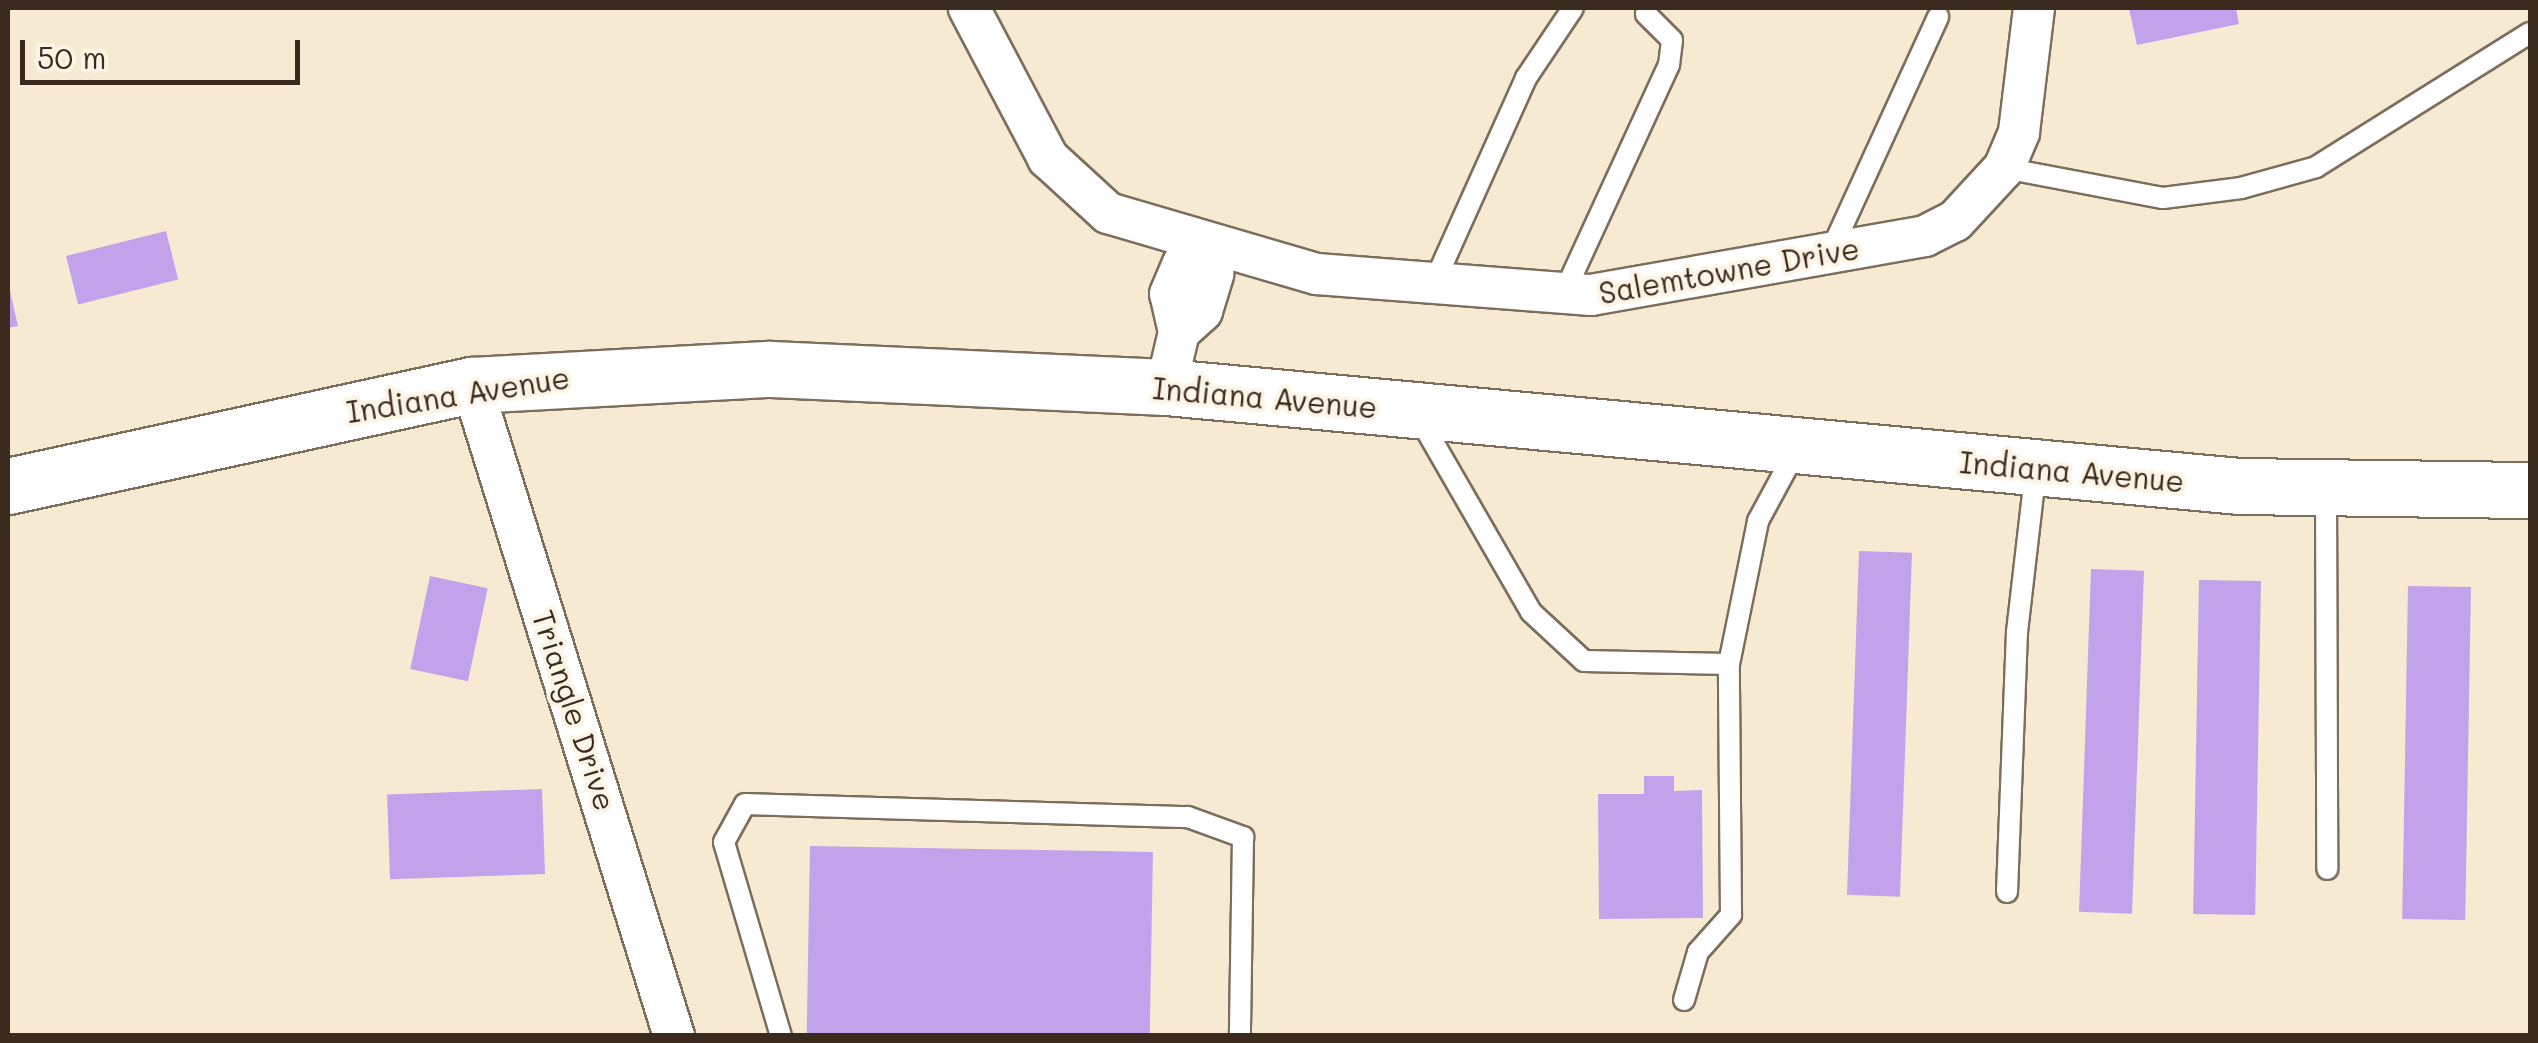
<!DOCTYPE html>
<html>
<head>
<meta charset="utf-8">
<style>
  body { margin:0 }
  #map { position:relative; width:2538px; height:1043px; overflow:hidden; background:#f6ead2; font-family:Mali,sans-serif }
  div>[style] { position:absolute }
  .building>* { inset:0; background:#c2a2eb; transform-origin:0 0 }
  .roads { filter:drop-shadow(2px 0 #7c6d5d) drop-shadow(-2px 0 #7c6d5d) drop-shadow(0 2px #7c6d5d) drop-shadow(0 -2px #7c6d5d) }
  .lane>* { height:20px; margin:-10px; padding:0 10px; transform-origin:10px; border-radius:10px; background:#fff }
  .street>* { height:40px; margin:-20px; padding:0 20px; transform-origin:20px; border-radius:20px; background:#fff }
  .secondary>* { height:55px; margin:-27.5px; padding:0 27.5px; transform-origin:27.5px; border-radius:27.5px; background:#fff }
  span { translate:-50% -50%; white-space:nowrap; text-align:center; line-height:1.15; -webkit-text-stroke:8px #fcf5e5; paint-order:stroke }
  .street-label { font-size:30px; color:#3b2a1e }
  .frame { position:absolute; inset:0; border:10px solid #3b2a1e; pointer-events:none }
  .scale { position:absolute; left:20px; top:40px; width:280px; height:45px; box-sizing:border-box; border:5px solid #3b2a1e; border-top:0; padding-left:12px; font-size:30px; line-height:35px; white-space:nowrap; color:#3b2a1e; -webkit-text-stroke:8px #fcf5e5; paint-order:stroke }
</style>
</head>
<body>
<div id="map">
  <div class="building">
    <i style="clip-path:polygon(2129px 8px,2236px 8px,2239px 24px,2137px 45px)"></i>
    <i style="left:166px;top:231px;width:50px;height:103px;rotate:76deg"></i>
    <i style="clip-path:polygon(8px 282px,18px 326px,8px 328px)"></i>
    <i style="left:1859px;top:551px;width:53px;height:344px;rotate:2deg"></i>
    <i style="left:2091px;top:569px;width:53px;height:343px;rotate:2deg"></i>
    <i style="left:430px;top:576px;width:59px;height:95px;rotate:12deg"></i>
    <i style="left:2199px;top:580px;width:62px;height:334px;rotate:1deg"></i>
    <i style="left:2408px;top:586px;width:63px;height:333px;rotate:1deg"></i>
    <i style="clip-path:polygon(1644px 776px,1674px 776px,1674px 791px,1702px 790px,1703px 918px,1599px 919px,1598px 794px,1644px 794px)"></i>
    <i style="left:542px;top:789px;width:85px;height:155px;rotate:88deg"></i>
    <i style="left:810px;top:846px;width:343px;height:190px;rotate:1deg"></i>
  </div>
  <div class="roads">
    <div class="lane">
      <i style="left:2004px;top:168px;width:162px;rotate:10.7deg"></i>
      <i style="left:2163px;top:198px;width:79px;rotate:-7.3deg"></i>
      <i style="left:2241px;top:188px;width:78px;rotate:-15.6deg"></i>
      <i style="left:2316px;top:167px;width:252px;rotate:-32.1deg"></i>
      <i style="left:1830px;top:253px;width:260px;rotate:-65.4deg"></i>
      <i style="left:1434px;top:283px;width:225px;rotate:-65.8deg"></i>
      <i style="left:1526px;top:78px;width:84px;rotate:-56.1deg"></i>
      <i style="left:1564px;top:293px;width:251px;rotate:-65.3deg"></i>
      <i style="left:1669px;top:65px;width:25px;rotate:-83deg"></i>
      <i style="left:1672px;top:40px;width:37px;rotate:-135deg"></i>
      <i style="left:1418px;top:416px;width:226px;rotate:60deg"></i>
      <i style="left:1531px;top:612px;width:72px;rotate:42.8deg"></i>
      <i style="left:1584px;top:661px;width:145px;rotate:1.2deg"></i>
      <i style="left:2326px;top:491px;width:378px;rotate:89.8deg"></i>
      <i style="left:2007px;top:892px;width:260px;rotate:-87.8deg"></i>
      <i style="left:2017px;top:632px;width:164px;rotate:-83.4deg"></i>
      <i style="left:1684px;top:1000px;width:50px;rotate:-73.7deg"></i>
      <i style="left:1698px;top:952px;width:50px;rotate:-48.3deg"></i>
      <i style="left:1731px;top:915px;width:251px;rotate:-90.5deg"></i>
      <i style="left:1729px;top:664px;width:146px;rotate:-78.5deg"></i>
      <i style="left:1758px;top:521px;width:84px;rotate:-61.6deg"></i>
      <i style="left:781px;top:1036px;width:202px;rotate:-106.4deg"></i>
      <i style="left:724px;top:842px;width:43px;rotate:-61.1deg"></i>
      <i style="left:745px;top:804px;width:443px;rotate:1.7deg"></i>
      <i style="left:1188px;top:817px;width:59px;rotate:20deg"></i>
      <i style="left:1243px;top:837px;width:199px;rotate:90.9deg"></i>
    </div>
    <div class="street">
      <i style="left:969px;top:8px;width:170px;rotate:62.2deg"></i>
      <i style="left:1048px;top:158px;width:81px;rotate:42.5deg"></i>
      <i style="left:1108px;top:213px;width:218px;rotate:16.3deg"></i>
      <i style="left:1317px;top:274px;width:275px;rotate:4.4deg"></i>
      <i style="left:1591px;top:295px;width:339px;rotate:-10deg"></i>
      <i style="left:1925px;top:236px;width:34px;rotate:-27deg"></i>
      <i style="left:1955px;top:221px;width:72px;rotate:-47.2deg"></i>
      <i style="left:2004px;top:168px;width:39px;rotate:-67deg"></i>
      <i style="left:2019px;top:132px;width:125px;rotate:-83.1deg"></i>
      <i style="left:1179px;top:332px;width:31px;rotate:-42deg"></i>
      <i style="left:1202px;top:311px;width:39px;rotate:-73deg"></i>
      <i style="left:1213px;top:274px;width:28px;rotate:-105deg"></i>
      <i style="left:472px;top:385px;width:682px;rotate:72.76deg"></i>
      <i style="left:1166px;top:387px;width:57px;rotate:-76.7deg"></i>
      <i style="left:1179px;top:332px;width:39px;rotate:-103deg"></i>
      <i style="left:1170px;top:294px;width:33px;rotate:-67deg"></i>
      <i style="left:1183px;top:264px;width:22px;rotate:-13deg"></i>
    </div>
    <div class="secondary">
      <i style="left:8px;top:486px;width:475px;rotate:-12.3deg"></i>
      <i style="left:472px;top:385px;width:299px;rotate:-3.1deg"></i>
      <i style="left:771px;top:369px;width:395px;rotate:2.6deg"></i>
      <i style="left:1166px;top:387px;width:1078px;rotate:5.27deg"></i>
      <i style="left:2239px;top:486px;width:291px;rotate:0.8deg"></i>
    </div>
  </div>
  <div class="street-label">
    <span style="left:1729px;top:270px;rotate:-10deg">Salemtowne Drive</span>
    <span style="left:458px;top:394px;rotate:-9deg">Indiana Avenue</span>
    <span style="left:1265px;top:397px;rotate:5deg">Indiana Avenue</span>
    <span style="left:2072px;top:471px;rotate:5deg">Indiana Avenue</span>
    <span style="left:575px;top:710px;rotate:72deg">Triangle Drive</span>
  </div>
  <div class="frame"></div>
  <div class="scale">50 m</div>
</div>
</body>
</html>
